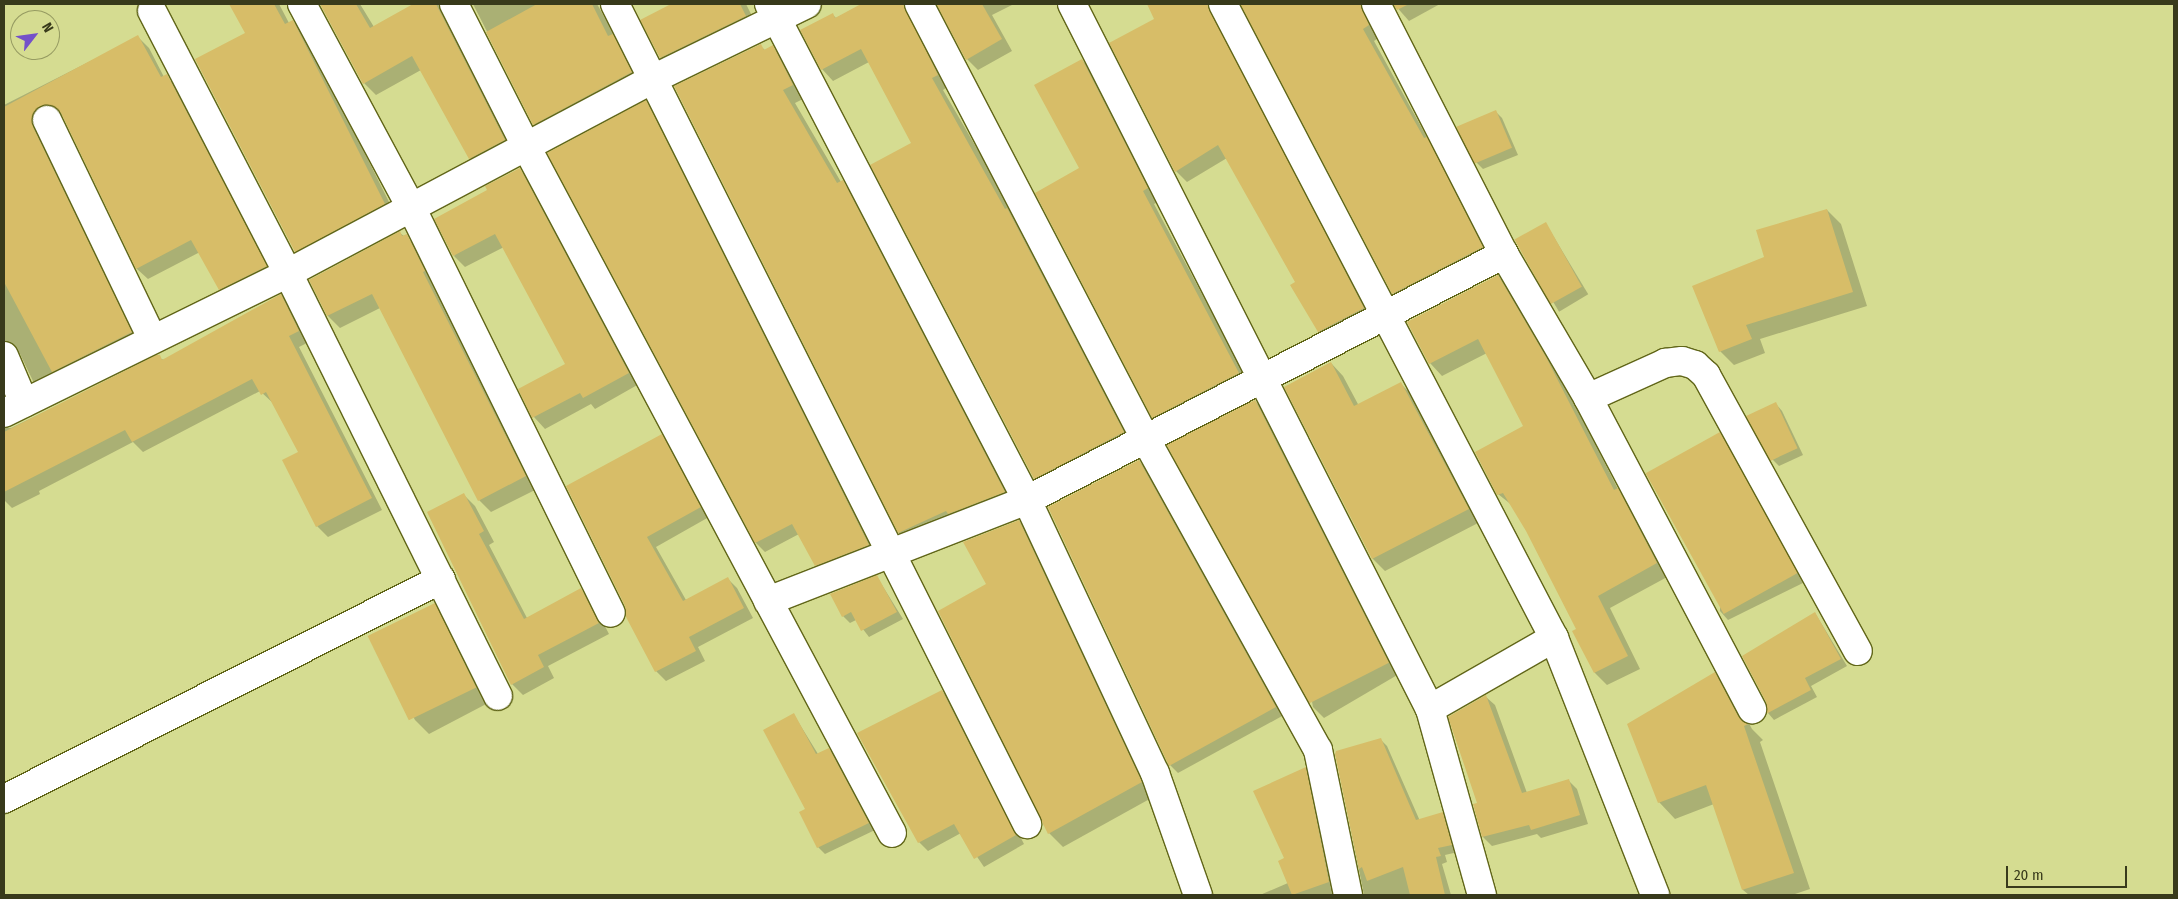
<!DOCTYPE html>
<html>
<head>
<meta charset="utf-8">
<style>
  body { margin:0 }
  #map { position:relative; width:2178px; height:899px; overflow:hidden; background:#d5dc91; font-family:"Fira Sans Condensed",sans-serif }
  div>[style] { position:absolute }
  .shadow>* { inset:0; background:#0003; transform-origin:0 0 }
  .building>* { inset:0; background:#d7bd68; transform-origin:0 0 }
  .roads { filter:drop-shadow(1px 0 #616619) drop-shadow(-1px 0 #616619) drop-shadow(0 1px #616619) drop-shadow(0 -1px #616619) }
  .minor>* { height:28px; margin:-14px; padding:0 14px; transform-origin:14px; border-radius:14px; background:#fff }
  span { translate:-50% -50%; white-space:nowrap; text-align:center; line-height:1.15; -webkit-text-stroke:4px #d5dc91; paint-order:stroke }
  .frame { position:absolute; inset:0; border:5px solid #383a1b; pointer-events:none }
  .north { position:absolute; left:10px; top:10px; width:50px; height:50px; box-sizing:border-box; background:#d5dc91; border:1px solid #969b62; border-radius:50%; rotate:60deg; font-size:14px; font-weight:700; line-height:20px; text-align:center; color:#383a1b }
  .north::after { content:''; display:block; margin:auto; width:18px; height:22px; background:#7450c9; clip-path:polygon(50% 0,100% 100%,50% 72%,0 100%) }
  .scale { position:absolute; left:2006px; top:866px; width:121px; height:22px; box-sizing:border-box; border:2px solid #383a1b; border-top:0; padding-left:6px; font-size:15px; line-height:18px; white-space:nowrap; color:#383a1b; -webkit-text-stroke:4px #d5dc91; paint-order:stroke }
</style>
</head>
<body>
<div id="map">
  <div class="shadow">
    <i style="clip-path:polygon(231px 4px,279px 4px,289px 23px,292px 21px,305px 33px,396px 216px,308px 263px,296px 251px,247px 33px)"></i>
    <i style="clip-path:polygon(321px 4px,360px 4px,374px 27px,416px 4px,458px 4px,517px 152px,483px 171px,470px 158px,421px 70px,376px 95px,364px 83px)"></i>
    <i style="clip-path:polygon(473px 4px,597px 4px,643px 85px,546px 137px,534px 124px)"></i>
    <i style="clip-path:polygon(674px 4px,746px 4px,759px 30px,675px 72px,661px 58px,642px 20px)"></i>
    <i style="clip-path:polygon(863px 4px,921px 4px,949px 86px,943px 90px,1019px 221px,1135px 444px,1046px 490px,1035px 478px,913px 143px,869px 62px,833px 81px,822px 69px,832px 14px,836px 18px)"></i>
    <i style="clip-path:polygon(938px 4px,1014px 4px,992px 15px,1012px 51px,978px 70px,967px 59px)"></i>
    <i style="clip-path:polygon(1148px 4px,1227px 4px,1375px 320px,1330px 343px,1319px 332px,1292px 285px,1297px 282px,1227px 158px,1187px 182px,1176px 171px,1156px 20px)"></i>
    <i style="clip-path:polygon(1242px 4px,1378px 4px,1380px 37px,1374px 41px,1494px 259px,1405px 305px,1393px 293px)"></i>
    <i style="clip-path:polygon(1394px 4px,1440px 4px,1409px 21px)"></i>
    <i style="clip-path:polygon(138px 37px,149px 48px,164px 77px,178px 86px,277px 277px,231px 300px,220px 289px,200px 252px,148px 279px,137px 269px,65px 118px,61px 115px,51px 117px,142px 344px,44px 392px,33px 381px,20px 354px,9px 352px,4px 359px,4px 105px)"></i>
    <i style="clip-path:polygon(760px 46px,765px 50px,772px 47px,785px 59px,805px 98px,795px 103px,841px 182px,855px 194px,1017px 505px,912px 545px,899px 533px,676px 87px)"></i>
    <i style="clip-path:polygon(1082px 60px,1094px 73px,1160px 201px,1154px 204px,1251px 386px,1165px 429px,1153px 417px,1081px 168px)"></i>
    <i style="clip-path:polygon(646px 102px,655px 111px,877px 554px,825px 574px,816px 565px,799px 534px,765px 552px,756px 543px,549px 153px)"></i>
    <i style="clip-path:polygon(1495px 111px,1502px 118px,1518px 155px,1483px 169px,1476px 162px)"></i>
    <i style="clip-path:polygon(519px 169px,531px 181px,639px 384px,595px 409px,591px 404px,545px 429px,534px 417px,520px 390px,567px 365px,504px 247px,465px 267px,454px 256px)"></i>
    <i style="clip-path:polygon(1827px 210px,1841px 224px,1867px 306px,1760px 339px,1765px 353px,1734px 365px,1720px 351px,1766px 258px)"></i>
    <i style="left:1546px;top:224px;width:82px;height:34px;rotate:59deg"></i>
    <i style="clip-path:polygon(400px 233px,419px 248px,537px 489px,491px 512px,479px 500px,380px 308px,340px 328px,328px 316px,310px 280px)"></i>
    <i style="clip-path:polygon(1498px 276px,1510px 289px,1558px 371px,1619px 491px,1630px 502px,1669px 576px,1610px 608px,1640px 669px,1607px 685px,1595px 673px,1578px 629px,1527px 531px,1513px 506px,1498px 494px,1525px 427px,1487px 353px,1442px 376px,1430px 363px)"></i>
    <i style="clip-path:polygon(281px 295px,292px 306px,309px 342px,299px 347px,382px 510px,328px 537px,317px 526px,300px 452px,274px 404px,260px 391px,143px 452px,133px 442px,39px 491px,40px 494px,12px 508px,4px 500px,4px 428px,11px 428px,157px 357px,164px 360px)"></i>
    <i style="clip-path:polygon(1331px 363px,1343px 376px,1359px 406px,1401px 384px,1413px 396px,1480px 522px,1385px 571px,1373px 559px)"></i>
    <i style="clip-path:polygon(1255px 401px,1266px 412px,1399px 674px,1324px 718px,1313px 707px)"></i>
    <i style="clip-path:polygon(1776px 404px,1782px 411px,1803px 455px,1779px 466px,1772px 459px)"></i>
    <i style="clip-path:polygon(1720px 434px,1728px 442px,1805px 582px,1728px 620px,1720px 611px)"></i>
    <i style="clip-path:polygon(661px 435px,671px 445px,709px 517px,656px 547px,686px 600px,728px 579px,737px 588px,753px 618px,698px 647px,705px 661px,666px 681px,656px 671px,627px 616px)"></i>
    <i style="clip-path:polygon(1139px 461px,1147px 470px,1284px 715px,1178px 773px,1170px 765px)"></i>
    <i style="clip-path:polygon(464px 495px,475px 506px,494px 542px,489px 545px,527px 618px,581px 590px,592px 601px,609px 634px,548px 666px,554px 678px,523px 695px,512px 684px)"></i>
    <i style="clip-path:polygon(1019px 521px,1033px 535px,1155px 796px,1063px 847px,1049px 833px,988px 585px)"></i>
    <i style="clip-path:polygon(877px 577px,903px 619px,869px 637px,856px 620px,850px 623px,843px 616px)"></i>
    <i style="clip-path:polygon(434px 605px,448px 619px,490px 702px,429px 734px,415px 720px,370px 638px)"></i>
    <i style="clip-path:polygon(1815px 613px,1847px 666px,1811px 686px,1817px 697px,1774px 720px,1768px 713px)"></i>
    <i style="clip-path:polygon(1714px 673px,1731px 690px,1752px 729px,1763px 740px,1760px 742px,1810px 889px,1792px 895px,1749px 895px,1743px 890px,1714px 804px,1675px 819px,1659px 802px)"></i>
    <i style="clip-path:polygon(942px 691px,950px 700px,1024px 844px,984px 867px,961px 833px,928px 851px,919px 842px)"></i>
    <i style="clip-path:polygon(1486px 697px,1495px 705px,1527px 793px,1568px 780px,1577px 789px,1588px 824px,1541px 838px,1537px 834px,1492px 846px,1483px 837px,1478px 803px)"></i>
    <i style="clip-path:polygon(794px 715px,818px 754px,829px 749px,835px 756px,875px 830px,825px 854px,818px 847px,807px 810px)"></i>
    <i style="clip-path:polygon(1380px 739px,1387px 746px,1420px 821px,1442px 814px,1449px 821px,1458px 852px,1445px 855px,1447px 862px,1442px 864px,1451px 895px,1364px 895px,1336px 755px)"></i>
    <i style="clip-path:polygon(1305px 769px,1312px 776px,1337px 895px,1260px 895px,1288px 883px,1286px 859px)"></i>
  </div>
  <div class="building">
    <i style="clip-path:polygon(229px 4px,274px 4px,285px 24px,293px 20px,385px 204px,295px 252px,195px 59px,245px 33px)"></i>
    <i style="clip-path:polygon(320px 4px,356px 4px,370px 28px,413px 4px,436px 4px,505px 140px,469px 159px,412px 56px,363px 84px)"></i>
    <i style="clip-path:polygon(537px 4px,592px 4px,608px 36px,613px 34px,632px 72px,533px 125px,486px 32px)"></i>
    <i style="clip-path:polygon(671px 4px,740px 4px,746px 16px,660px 58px,640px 20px)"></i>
    <i style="clip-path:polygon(861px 4px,903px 4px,938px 75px,932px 78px,1005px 209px,1007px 208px,1124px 432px,1034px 479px,870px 165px,911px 143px,861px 49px,821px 70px,800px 30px,833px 13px,835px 18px)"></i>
    <i style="clip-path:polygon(936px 4px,982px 4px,1002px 39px,966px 60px)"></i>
    <i style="clip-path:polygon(1147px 4px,1207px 4px,1364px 308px,1318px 332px,1290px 285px,1295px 282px,1218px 145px,1175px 172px,1109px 43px,1154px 19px)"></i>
    <i style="clip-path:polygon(1240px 4px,1360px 4px,1369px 25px,1363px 29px,1424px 138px,1427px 137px,1483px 247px,1392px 294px)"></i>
    <i style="clip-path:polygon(1393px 4px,1409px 4px,1397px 10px)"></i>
    <i style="clip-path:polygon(138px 35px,161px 77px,167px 74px,267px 266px,219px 290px,191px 240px,136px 269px,61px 113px,49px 105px,40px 106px,32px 118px,33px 127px,132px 332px,52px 372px,4px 282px,4px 107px)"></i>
    <i style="clip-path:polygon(761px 44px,764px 50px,773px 45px,793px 85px,783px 90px,837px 183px,843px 180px,1005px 492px,948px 514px,946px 511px,898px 533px,674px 86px)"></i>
    <i style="clip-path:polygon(1082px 59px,1148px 188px,1143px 191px,1239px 373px,1152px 418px,1035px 193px,1079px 168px,1034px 85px)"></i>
    <i style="clip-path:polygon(646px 100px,869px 545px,815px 566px,792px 524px,755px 543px,547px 153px)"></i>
    <i style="left:1496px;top:110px;width:41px;height:43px;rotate:67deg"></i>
    <i style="clip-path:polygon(520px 168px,629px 373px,583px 398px,580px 393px,532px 418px,518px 389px,565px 364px,495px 234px,453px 256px,434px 219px,487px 190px,485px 186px)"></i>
    <i style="clip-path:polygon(1827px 209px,1853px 292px,1746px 325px,1752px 339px,1719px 352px,1692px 286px,1764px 257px,1756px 230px)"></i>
    <i style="left:1546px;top:222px;width:74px;height:36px;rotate:61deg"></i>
    <i style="clip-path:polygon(400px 231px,402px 236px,407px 234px,425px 271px,423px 272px,526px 476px,478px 501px,372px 294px,327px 316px,309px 280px)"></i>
    <i style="clip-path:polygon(1498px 275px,1546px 357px,1614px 490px,1618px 488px,1657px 563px,1598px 596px,1628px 656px,1594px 673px,1572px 631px,1576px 629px,1526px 531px,1503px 493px,1497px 495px,1475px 452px,1523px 426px,1478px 339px,1429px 364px,1407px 322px)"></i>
    <i style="clip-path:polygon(281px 294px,299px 331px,289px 336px,372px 498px,316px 527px,282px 460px,298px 452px,266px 392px,261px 395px,252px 379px,132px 442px,125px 430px,4px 492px,4px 432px,156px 355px,160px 355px,162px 360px)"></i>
    <i style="clip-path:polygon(1331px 362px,1354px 406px,1401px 382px,1469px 509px,1372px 559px,1284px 387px)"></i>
    <i style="left:1255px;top:400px;width:295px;height:99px;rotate:63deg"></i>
    <i style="left:1776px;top:402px;width:51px;height:33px;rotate:65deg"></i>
    <i style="left:1720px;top:432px;width:161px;height:85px;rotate:61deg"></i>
    <i style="clip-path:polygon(662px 434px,701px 507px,647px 537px,683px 601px,728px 577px,744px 608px,689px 637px,696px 651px,655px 672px,626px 617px,625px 606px,566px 486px)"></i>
    <i style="clip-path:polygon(1139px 460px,1276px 707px,1169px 766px,1048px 507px)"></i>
    <i style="clip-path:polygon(464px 493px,484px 531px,479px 534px,524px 619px,581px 588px,599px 623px,538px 655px,544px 667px,511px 685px,427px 512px)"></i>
    <i style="clip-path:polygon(1019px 520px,1142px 782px,1048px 834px,938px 611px,986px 584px,963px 542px)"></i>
    <i style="clip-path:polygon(877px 575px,897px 612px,861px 631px,851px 612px,842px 617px,830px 594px)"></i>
    <i style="left:435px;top:603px;width:94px;height:75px;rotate:64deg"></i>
    <i style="clip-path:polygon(1815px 612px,1841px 659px,1805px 678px,1811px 690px,1766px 714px,1766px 702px,1742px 656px)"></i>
    <i style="clip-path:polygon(1715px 672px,1738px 716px,1748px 724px,1744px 726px,1794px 873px,1742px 890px,1706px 785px,1658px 803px,1627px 724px)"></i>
    <i style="clip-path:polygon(942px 690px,1016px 835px,974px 859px,954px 824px,918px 843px,857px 733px)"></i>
    <i style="clip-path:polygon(1486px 695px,1522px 793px,1569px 779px,1580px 815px,1531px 830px,1529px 825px,1482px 837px,1473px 804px,1477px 803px,1448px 717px)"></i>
    <i style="clip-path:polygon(794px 713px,816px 754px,829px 748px,869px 823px,817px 848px,799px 812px,805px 809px,763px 730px)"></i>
    <i style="clip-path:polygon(1381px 738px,1416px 820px,1443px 812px,1452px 845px,1438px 848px,1441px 856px,1436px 857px,1445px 895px,1410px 895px,1403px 867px,1367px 881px,1362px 867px,1359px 869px,1335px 754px,1336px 751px)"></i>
    <i style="clip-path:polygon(1306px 767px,1329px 882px,1292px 895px,1278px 861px,1284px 858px,1253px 791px)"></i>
  </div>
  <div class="roads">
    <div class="minor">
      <i style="left:302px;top:4px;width:233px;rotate:61.8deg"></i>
      <i style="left:412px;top:209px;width:450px;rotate:63.8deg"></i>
      <i style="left:454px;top:4px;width:161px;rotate:63.1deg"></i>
      <i style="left:527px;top:148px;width:776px;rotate:61.95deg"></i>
      <i style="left:615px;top:4px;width:918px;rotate:63.32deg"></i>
      <i style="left:769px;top:4px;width:559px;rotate:62.52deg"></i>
      <i style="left:1027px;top:500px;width:302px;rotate:64.9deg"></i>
      <i style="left:1155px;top:773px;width:129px;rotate:70.6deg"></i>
      <i style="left:919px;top:4px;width:489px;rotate:62.5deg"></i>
      <i style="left:1145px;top:438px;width:357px;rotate:61deg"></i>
      <i style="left:1318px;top:750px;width:148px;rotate:78.3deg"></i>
      <i style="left:1072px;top:4px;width:791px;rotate:63.08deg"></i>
      <i style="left:1430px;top:709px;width:193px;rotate:74.4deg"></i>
      <i style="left:1223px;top:4px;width:715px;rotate:62.43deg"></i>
      <i style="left:1554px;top:638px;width:276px;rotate:68.5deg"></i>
      <i style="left:1376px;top:4px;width:281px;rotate:62.9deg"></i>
      <i style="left:1504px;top:254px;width:167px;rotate:59.7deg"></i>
      <i style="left:1588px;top:398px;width:352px;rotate:62.2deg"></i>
      <i style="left:152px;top:11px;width:295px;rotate:62.6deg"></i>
      <i style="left:288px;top:273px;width:472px;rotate:63.6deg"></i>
      <i style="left:47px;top:120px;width:242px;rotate:64.3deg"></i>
      <i style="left:4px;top:356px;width:51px;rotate:66.9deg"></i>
      <i style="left:1588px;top:398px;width:85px;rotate:-24.4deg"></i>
      <i style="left:1665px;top:363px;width:17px;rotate:-7deg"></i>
      <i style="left:1682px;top:361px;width:14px;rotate:17deg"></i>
      <i style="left:1695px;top:365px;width:15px;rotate:42deg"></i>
      <i style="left:1706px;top:375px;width:315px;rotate:61.2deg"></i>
      <i style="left:4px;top:413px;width:317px;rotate:-26.2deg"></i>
      <i style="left:288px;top:273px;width:413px;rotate:-28deg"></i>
      <i style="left:653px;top:79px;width:171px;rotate:-26deg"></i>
      <i style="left:768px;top:601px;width:278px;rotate:-21.3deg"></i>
      <i style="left:1027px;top:500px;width:537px;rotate:-27.28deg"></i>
      <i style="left:1430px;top:709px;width:143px;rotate:-29.8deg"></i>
      <i style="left:4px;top:799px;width:489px;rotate:-26.7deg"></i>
    </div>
  </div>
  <div class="frame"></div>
  <div class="north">N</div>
  <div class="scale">20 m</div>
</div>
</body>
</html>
